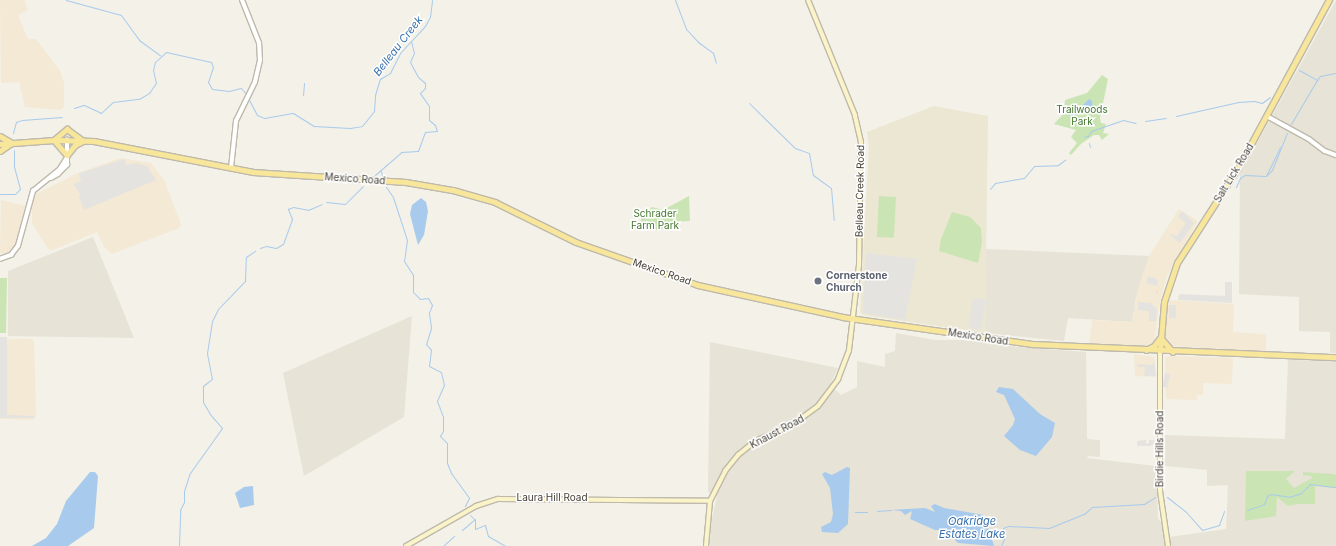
<!DOCTYPE html>
<html>
<head>
<meta charset="utf-8">
<style>
  body { margin:0 }
  #map { position:relative; width:1336px; height:546px; overflow:hidden; background:#f3f1e8; font-family:Inter,sans-serif }
  div>[style] { position:absolute }
  .residential>* { inset:0; background:#e7e3d6 }
  .commercial>* { inset:0; background:#f4e9d4 }
  .education>* { inset:0; background:#ebe7d3 }
  .green>* { inset:0; background:#cae5b3; transform-origin:0 0 }
  .parking>* { inset:0; background:#e4e3df; transform-origin:0 0 }
  .water>* { inset:0; background:#a8caec }
  .stream>* { height:1px; margin:-0.5px; padding:0 0.5px; transform-origin:0.5px; border-radius:0.5px; background:#a8caec }
  .roads { filter:drop-shadow(1px 0 #beb9ab) drop-shadow(-1px 0 #beb9ab) drop-shadow(0 1px #beb9ab) drop-shadow(0 -1px #beb9ab) }
  .tertiary>* { height:3.5px; margin:-1.75px; padding:0 1.75px; transform-origin:1.75px; border-radius:1.75px; background:#fff }
  .secondary>* { height:4px; margin:-2px; padding:0 2px; transform-origin:2px; border-radius:2px; background:#fbf4c9 }
  .primary>* { height:4.5px; margin:-2.25px; padding:0 2.25px; transform-origin:2.25px; border-radius:2.25px; background:#f8e69b }
  .dots>* { width:11px; height:11px; translate:-50% -50%; box-sizing:border-box; border:2px solid #fff; border-radius:50% }
  span { translate:-50% -50%; white-space:nowrap; text-align:center; line-height:1.15; -webkit-text-stroke:3px #fff; paint-order:stroke }
  .park-label { font-size:10px; color:#42752d }
  .street-label { font-size:10px; color:#464137 }
  .worship-label { font-size:10px; color:#5b616d; font-weight:700 }
  .left { translate:0 -50%; text-align:left }
  .water-label { font-size:11px; color:#3670ac; font-style:italic }
</style>
</head>
<body>
<div id="map">
  <div class="residential">
    <i style="clip-path:polygon(1336px 0,1336px 353px,1330px 353px,1330px 332px,1299px 331px,1299px 297px,1239px 294px,1240px 174px)"></i>
    <i style="clip-path:polygon(93px 237px,134px 338px,8px 336px,8px 271px)"></i>
    <i style="clip-path:polygon(986px 249px,1149px 256px,1136px 298px,1132px 322px,1068px 318px,1064px 341px,985px 333px)"></i>
    <i style="clip-path:polygon(412px 316px,404px 417px,304px 476px,283px 373px)"></i>
    <i style="clip-path:polygon(896px 333px,935px 340px,965px 340px,1017px 347px,1086px 352px,1087px 439px,1100px 440px,1100px 457px,1088px 456px,1087px 458px,1156px 466px,1158px 518px,1169px 537px,1226px 529px,1228px 485px,1207px 486px,1207px 470px,1165px 466px,1165px 435px,1285px 439px,1288px 360px,1336px 361px,1336px 546px,710px 546px,711px 523px,717px 496px,708px 492px,710px 342px,838px 368px,830px 385px,841px 395px,857px 387px,857px 361px,885px 367px,885px 354px,895px 351px)"></i>
  </div>
  <div class="commercial">
    <i style="clip-path:polygon(0 0,24px 0,28px 10px,18px 15px,28px 39px,36px 39px,60px 71px,64px 83px,64px 107px,60px 110px,25px 107px,19px 82px,1px 83px)"></i>
    <i style="clip-path:polygon(120px 158px,151px 163px,164px 180px,181px 224px,179px 228px,112px 254px,104px 247px,97px 232px,53px 250px,48px 249px,32px 223px,32px 205px,36px 194px,76px 174px)"></i>
    <i style="clip-path:polygon(1px 200px,25px 206px,15px 247px,5px 254px,0 253px)"></i>
    <i style="clip-path:polygon(1179px 209px,1198px 221px,1167px 276px,1160px 301px,1154px 343px,1147px 346px,1089px 343px,1092px 320px,1132px 322px,1139px 286px,1149px 256px)"></i>
    <i style="clip-path:polygon(1169px 300px,1234px 304px,1233px 332px,1266px 334px,1266px 351px,1170px 346px,1166px 341px,1165px 332px)"></i>
    <i style="clip-path:polygon(0 339px,32px 339px,34px 342px,36px 414px,33px 420px,0 419px)"></i>
    <i style="clip-path:polygon(1134px 354px,1154px 357px,1156px 377px,1135px 376px)"></i>
    <i style="clip-path:polygon(1169px 356px,1233px 358px,1232px 384px,1203px 383px,1203px 395px,1197px 395px,1197px 400px,1166px 399px,1165px 358px)"></i>
  </div>
  <div class="education">
    <i style="clip-path:polygon(934px 106px,988px 116px,985px 333px,863px 315px,860px 312px,869px 146px,867px 132px)"></i>
  </div>
  <div class="green">
    <i style="clip-path:polygon(1102px 75px,1108px 79px,1100px 118px,1101px 123px,1106px 124px,1103px 133px,1109px 134px,1102px 140px,1099px 135px,1094px 135px,1081px 144px,1071px 155px,1069px 153px,1077px 143px,1071px 137px,1076px 130px,1054px 124px,1064px 113px,1065px 100px,1087px 93px)"></i>
    <i style="clip-path:polygon(689px 196px,690px 221px,670px 222px,660px 230px,641px 229px,641px 217px,652px 207px,663px 210px)"></i>
    <i style="left:879px;top:196px;width:17px;height:41px;rotate:3deg"></i>
    <i style="clip-path:polygon(952px 212px,970px 217px,981px 228px,982px 243px,978px 263px,939px 251px,941px 239px)"></i>
    <i style="clip-path:polygon(0 278px,7px 278px,6px 333px,0 333px)"></i>
    <i style="clip-path:polygon(1246px 471px,1295px 471px,1286px 479px,1294px 488px,1312px 478px,1311px 476px,1303px 475px,1303px 472px,1333px 474px,1336px 475px,1336px 488px,1315px 486px,1315px 504px,1297px 504px,1288px 506px,1277px 497px,1276px 516px,1245px 521px)"></i>
  </div>
  <div class="parking">
    <i style="clip-path:polygon(125px 159px,126px 165px,136px 163px,147px 166px,156px 180px,84px 210px,79px 197px,81px 196px,74px 184px,81px 181px,79px 173px)"></i>
    <i style="clip-path:polygon(1182px 211px,1194px 223px,1180px 243px,1169px 234px,1177px 236px,1186px 223px,1178px 217px)"></i>
    <i style="clip-path:polygon(866px 253px,917px 259px,905px 320px,863px 313px)"></i>
    <i style="clip-path:polygon(1148px 276px,1157px 279px,1158px 294px,1156px 293px,1158px 286px,1146px 283px)"></i>
    <i style="clip-path:polygon(1225px 282px,1232px 282px,1232px 303px,1178px 300px,1179px 294px,1225px 296px)"></i>
    <i style="left:973px;top:298px;width:13px;height:30px;rotate:9deg"></i>
    <i style="clip-path:polygon(1138px 302px,1151px 303px,1157px 309px,1156px 321px,1149px 321px,1149px 311px,1138px 310px)"></i>
    <i style="left:1176px;top:305px;width:13px;height:7px;rotate:90deg"></i>
    <i style="clip-path:polygon(0 337px,7px 337px,7px 415px,35px 416px,35px 418px,0 418px)"></i>
    <i style="clip-path:polygon(1154px 360px,1156px 376px,1144px 376px,1145px 367px,1137px 367px,1138px 364px,1153px 365px)"></i>
    <i style="left:1165px;top:373px;width:5px;height:14px;rotate:11deg"></i>
    <i style="clip-path:polygon(1146px 440px,1146px 444px,1149px 443px,1149px 440px,1154px 440px,1155px 444px,1150px 446px,1137px 446px,1137px 441px)"></i>
  </div>
  <div class="water">
    <i style="clip-path:polygon(1089px 99px,1092px 101px,1093px 111px,1070px 116px,1072px 109px,1081px 107px)"></i>
    <i style="clip-path:polygon(421px 198px,426px 202px,428px 211px,424px 235px,418px 245px,410px 214px,412px 205px)"></i>
    <i style="clip-path:polygon(999px 387px,1013px 389px,1040px 414px,1055px 423px,1052px 437px,1036px 456px,1020px 450px,1004px 436px,1013px 425px,1015px 419px,1004px 395px,996px 392px)"></i>
    <i style="clip-path:polygon(847px 467px,850px 468px,848px 524px,838px 533px,822px 532px,821px 527px,831px 522px,833px 514px,830px 488px,822px 474px,825px 472px,832px 475px)"></i>
    <i style="clip-path:polygon(90px 472px,95px 472px,98px 476px,94px 528px,68px 546px,32px 546px,46px 538px,57px 524px,66px 501px)"></i>
    <i style="clip-path:polygon(253px 486px,254px 505px,240px 508px,235px 493px,244px 487px)"></i>
    <i style="clip-path:polygon(935px 504px,944px 508px,984px 515px,994px 546px,958px 543px,945px 530px,935px 530px,910px 519px,912px 511px,905px 515px,901px 511px,891px 510px,925px 508px,935px 512px,931px 506px)"></i>
  </div>
  <div class="stream">
    <i style="left:66px;top:0;width:57px;rotate:15.3deg"></i>
    <i style="left:121px;top:15px;width:31px;rotate:54deg"></i>
    <i style="left:139px;top:40px;width:26px;rotate:36deg"></i>
    <i style="left:675px;top:0;width:31px;rotate:69deg"></i>
    <i style="left:686px;top:29px;width:18px;rotate:47deg"></i>
    <i style="left:698px;top:42px;width:19px;rotate:36deg"></i>
    <i style="left:713px;top:53px;width:10px;rotate:73deg"></i>
    <i style="left:1299px;top:70px;width:21px;rotate:29deg"></i>
    <i style="left:1317px;top:80px;width:5px;rotate:-53deg"></i>
    <i style="left:1320px;top:76px;width:16px;rotate:-11deg"></i>
    <i style="left:303px;top:95px;width:12px;rotate:-85deg"></i>
    <i style="left:248px;top:98px;width:19px;rotate:62deg"></i>
    <i style="left:257px;top:115px;width:8px;rotate:23deg"></i>
    <i style="left:264px;top:118px;width:29px;rotate:-10deg"></i>
    <i style="left:293px;top:113px;width:25px;rotate:32deg"></i>
    <i style="left:314px;top:126px;width:36px;rotate:3deg"></i>
    <i style="left:350px;top:128px;width:12px;rotate:-9deg"></i>
    <i style="left:362px;top:126px;width:19px;rotate:-51deg"></i>
    <i style="left:374px;top:111px;width:16px;rotate:-86deg"></i>
    <i style="left:375px;top:95px;width:17px;rotate:-73deg"></i>
    <i style="left:380px;top:79px;width:12px;rotate:-31deg"></i>
    <i style="left:390px;top:73px;width:22px;rotate:-63deg"></i>
    <i style="left:400px;top:53px;width:37px;rotate:-47deg"></i>
    <i style="left:425px;top:26px;width:10px;rotate:-61deg"></i>
    <i style="left:430px;top:17px;width:17px;rotate:-83deg"></i>
    <i style="left:749px;top:103px;width:64px;rotate:44.4deg"></i>
    <i style="left:795px;top:148px;width:15px;rotate:20deg"></i>
    <i style="left:809px;top:153px;width:22px;rotate:80deg"></i>
    <i style="left:813px;top:175px;width:22px;rotate:36deg"></i>
    <i style="left:831px;top:188px;width:32px;rotate:85deg"></i>
    <i style="left:74px;top:108px;width:10px;rotate:-17deg"></i>
    <i style="left:84px;top:105px;width:19px;rotate:25deg"></i>
    <i style="left:101px;top:113px;width:16px;rotate:-43deg"></i>
    <i style="left:113px;top:102px;width:26px;rotate:-7deg"></i>
    <i style="left:139px;top:99px;width:12px;rotate:-31deg"></i>
    <i style="left:149px;top:93px;width:12px;rotate:-55deg"></i>
    <i style="left:156px;top:83px;width:13px;rotate:-103deg"></i>
    <i style="left:153px;top:70px;width:8px;rotate:-76deg"></i>
    <i style="left:155px;top:62px;width:15px;rotate:-42deg"></i>
    <i style="left:166px;top:52px;width:46px;rotate:12.5deg"></i>
    <i style="left:211px;top:62px;width:5px;rotate:68deg"></i>
    <i style="left:213px;top:67px;width:16px;rotate:108deg"></i>
    <i style="left:208px;top:82px;width:8px;rotate:60deg"></i>
    <i style="left:212px;top:89px;width:17px;rotate:7deg"></i>
    <i style="left:229px;top:91px;width:12px;rotate:-14deg"></i>
    <i style="left:241px;top:88px;width:9px;rotate:49deg"></i>
    <i style="left:1176px;top:116px;width:64px;rotate:-12.7deg"></i>
    <i style="left:1238px;top:102px;width:16px;rotate:-4deg"></i>
    <i style="left:1254px;top:101px;width:8px;rotate:14deg"></i>
    <i style="left:1262px;top:103px;width:10px;rotate:-37deg"></i>
    <i style="left:1145px;top:121px;width:21px;rotate:-8deg"></i>
    <i style="left:1291px;top:124px;width:51px;rotate:-59.4deg"></i>
    <i style="left:13px;top:133px;width:11px;rotate:-75deg"></i>
    <i style="left:16px;top:122px;width:6px;rotate:-18deg"></i>
    <i style="left:22px;top:120px;width:40px;rotate:-4.3deg"></i>
    <i style="left:1084px;top:137px;width:4px;rotate:-14deg"></i>
    <i style="left:1088px;top:136px;width:6px;rotate:-59deg"></i>
    <i style="left:1091px;top:131px;width:34px;rotate:-19deg"></i>
    <i style="left:1123px;top:120px;width:13px;rotate:13deg"></i>
    <i style="left:1089px;top:143px;width:4px;rotate:76deg"></i>
    <i style="left:381px;top:171px;width:5px;rotate:79deg"></i>
    <i style="left:375px;top:175px;width:35px;rotate:-41deg"></i>
    <i style="left:401px;top:152px;width:17px;rotate:-3deg"></i>
    <i style="left:418px;top:151px;width:20px;rotate:-70deg"></i>
    <i style="left:425px;top:132px;width:12px;rotate:-5deg"></i>
    <i style="left:437px;top:131px;width:6px;rotate:-108deg"></i>
    <i style="left:435px;top:125px;width:8px;rotate:-140deg"></i>
    <i style="left:429px;top:120px;width:14px;rotate:-90deg"></i>
    <i style="left:429px;top:106px;width:16px;rotate:-125deg"></i>
    <i style="left:420px;top:93px;width:7px;rotate:-45deg"></i>
    <i style="left:425px;top:88px;width:5px;rotate:-90deg"></i>
    <i style="left:425px;top:83px;width:9px;rotate:-139deg"></i>
    <i style="left:418px;top:77px;width:17px;rotate:-118deg"></i>
    <i style="left:410px;top:62px;width:10px;rotate:-66deg"></i>
    <i style="left:414px;top:53px;width:12px;rotate:-104deg"></i>
    <i style="left:1266px;top:176px;width:8px;rotate:-45deg"></i>
    <i style="left:1272px;top:170px;width:40px;rotate:-68deg"></i>
    <i style="left:1266px;top:176px;width:32px;rotate:-64deg"></i>
    <i style="left:386px;top:187px;width:12px;rotate:55deg"></i>
    <i style="left:393px;top:197px;width:45px;rotate:72deg"></i>
    <i style="left:407px;top:240px;width:21px;rotate:98deg"></i>
    <i style="left:404px;top:261px;width:17px;rotate:57deg"></i>
    <i style="left:413px;top:275px;width:17px;rotate:90deg"></i>
    <i style="left:413px;top:292px;width:10px;rotate:45deg"></i>
    <i style="left:420px;top:299px;width:8px;rotate:-7deg"></i>
    <i style="left:428px;top:298px;width:8px;rotate:60deg"></i>
    <i style="left:432px;top:305px;width:9px;rotate:111deg"></i>
    <i style="left:429px;top:313px;width:15px;rotate:82deg"></i>
    <i style="left:431px;top:328px;width:17px;rotate:107deg"></i>
    <i style="left:426px;top:344px;width:8px;rotate:50deg"></i>
    <i style="left:431px;top:350px;width:16px;rotate:97deg"></i>
    <i style="left:429px;top:366px;width:13px;rotate:27deg"></i>
    <i style="left:441px;top:372px;width:13px;rotate:77deg"></i>
    <i style="left:444px;top:385px;width:17px;rotate:114deg"></i>
    <i style="left:437px;top:401px;width:17px;rotate:69deg"></i>
    <i style="left:443px;top:417px;width:14px;rotate:90deg"></i>
    <i style="left:443px;top:431px;width:6px;rotate:121deg"></i>
    <i style="left:440px;top:436px;width:10px;rotate:45deg"></i>
    <i style="left:447px;top:443px;width:20px;rotate:90deg"></i>
    <i style="left:447px;top:463px;width:11px;rotate:68deg"></i>
    <i style="left:451px;top:473px;width:31px;rotate:54deg"></i>
    <i style="left:469px;top:498px;width:9px;rotate:117deg"></i>
    <i style="left:1236px;top:187px;width:10px;rotate:-66deg"></i>
    <i style="left:1240px;top:178px;width:6px;rotate:-31deg"></i>
    <i style="left:1245px;top:175px;width:20px;rotate:3deg"></i>
    <i style="left:990px;top:189px;width:8px;rotate:-50deg"></i>
    <i style="left:995px;top:183px;width:29px;rotate:-10deg"></i>
    <i style="left:1024px;top:178px;width:16px;rotate:-50deg"></i>
    <i style="left:1034px;top:166px;width:24px;rotate:-2deg"></i>
    <i style="left:1058px;top:165px;width:9px;rotate:-36deg"></i>
    <i style="left:0;top:194px;width:15px"></i>
    <i style="left:15px;top:194px;width:7px;rotate:-45deg"></i>
    <i style="left:20px;top:189px;width:24px;rotate:-105deg"></i>
    <i style="left:14px;top:166px;width:16px;rotate:-90deg"></i>
    <i style="left:326px;top:202px;width:19px;rotate:6deg"></i>
    <i style="left:345px;top:204px;width:25px;rotate:-45deg"></i>
    <i style="left:260px;top:248px;width:6px;rotate:-18deg"></i>
    <i style="left:266px;top:246px;width:10px;rotate:11deg"></i>
    <i style="left:276px;top:248px;width:8px;rotate:-30deg"></i>
    <i style="left:283px;top:244px;width:27px;rotate:-70deg"></i>
    <i style="left:292px;top:219px;width:11px;rotate:-112deg"></i>
    <i style="left:288px;top:209px;width:5px;rotate:-22deg"></i>
    <i style="left:293px;top:207px;width:15px;rotate:11deg"></i>
    <i style="left:308px;top:210px;width:15px;rotate:-23deg"></i>
    <i style="left:1167px;top:497px;width:24px;rotate:38deg"></i>
    <i style="left:1186px;top:512px;width:24px;rotate:48deg"></i>
    <i style="left:1202px;top:530px;width:18px;rotate:-16deg"></i>
    <i style="left:1219px;top:525px;width:15px;rotate:-70deg"></i>
    <i style="left:1247px;top:510px;width:18px;rotate:-19deg"></i>
    <i style="left:1264px;top:504px;width:9px;rotate:-69deg"></i>
    <i style="left:1267px;top:496px;width:4px;rotate:-27deg"></i>
    <i style="left:1271px;top:494px;width:18px;rotate:9deg"></i>
    <i style="left:1289px;top:497px;width:13px;rotate:-18deg"></i>
    <i style="left:1301px;top:493px;width:13px;rotate:-45deg"></i>
    <i style="left:1310px;top:484px;width:26px;rotate:7deg"></i>
    <i style="left:877px;top:511px;width:14px;rotate:-4deg"></i>
    <i style="left:855px;top:512px;width:12px"></i>
    <i style="left:470px;top:515px;width:6px;rotate:45deg"></i>
    <i style="left:475px;top:519px;width:10px;rotate:90deg"></i>
    <i style="left:475px;top:529px;width:11px;rotate:-22deg"></i>
    <i style="left:485px;top:525px;width:11px;rotate:75deg"></i>
    <i style="left:488px;top:536px;width:20px;rotate:30deg"></i>
    <i style="left:462px;top:530px;width:16px;rotate:-40deg"></i>
    <i style="left:179px;top:546px;width:36px;rotate:-88deg"></i>
    <i style="left:180px;top:510px;width:9px;rotate:-63deg"></i>
    <i style="left:184px;top:502px;width:11px;rotate:-90deg"></i>
    <i style="left:184px;top:491px;width:19px;rotate:-72deg"></i>
    <i style="left:190px;top:473px;width:55px;rotate:-54.6deg"></i>
    <i style="left:222px;top:428px;width:18px;rotate:-131deg"></i>
    <i style="left:210px;top:414px;width:14px;rotate:-120deg"></i>
    <i style="left:203px;top:402px;width:16px;rotate:-90deg"></i>
    <i style="left:203px;top:386px;width:11px;rotate:-38deg"></i>
    <i style="left:212px;top:379px;width:26px;rotate:-101deg"></i>
    <i style="left:207px;top:353px;width:32px;rotate:-81deg"></i>
    <i style="left:212px;top:321px;width:13px;rotate:-63deg"></i>
    <i style="left:218px;top:309px;width:39px;rotate:-46deg"></i>
    <i style="left:245px;top:281px;width:24px;rotate:-88deg"></i>
    <i style="left:246px;top:257px;width:11px;rotate:-34deg"></i>
    <i style="left:443px;top:546px;width:15px;rotate:-42deg"></i>
    <i style="left:1001px;top:546px;width:8px;rotate:-67deg"></i>
    <i style="left:1004px;top:539px;width:11px;rotate:-95deg"></i>
    <i style="left:1003px;top:528px;width:5px;rotate:-22deg"></i>
    <i style="left:1008px;top:526px;width:41px;rotate:2.8deg"></i>
    <i style="left:1049px;top:528px;width:38px;rotate:-22deg"></i>
    <i style="left:1084px;top:514px;width:11px;rotate:-41deg"></i>
    <i style="left:1092px;top:507px;width:52px;rotate:-3.3deg"></i>
    <i style="left:1144px;top:504px;width:13px;rotate:-32deg"></i>
  </div>
  <div class="roads">
    <div class="tertiary">
      <i style="left:1267px;top:116px;width:48px;rotate:28.7deg"></i>
      <i style="left:1309px;top:139px;width:20px;rotate:37deg"></i>
      <i style="left:1325px;top:151px;width:12px;rotate:20deg"></i>
      <i style="left:231px;top:168px;width:47px;rotate:-83.9deg"></i>
      <i style="left:236px;top:121px;width:43px;rotate:-64deg"></i>
      <i style="left:255px;top:82px;width:22px;rotate:-77deg"></i>
      <i style="left:260px;top:61px;width:18px;rotate:-93deg"></i>
      <i style="left:259px;top:43px;width:46px;rotate:-111.6deg"></i>
      <i style="left:51px;top:178px;width:8px;rotate:-30deg"></i>
      <i style="left:58px;top:174px;width:13px;rotate:-45deg"></i>
      <i style="left:67px;top:165px;width:25px;rotate:-90deg"></i>
      <i style="left:0;top:259px;width:12px;rotate:-20deg"></i>
      <i style="left:11px;top:255px;width:11px;rotate:-52deg"></i>
      <i style="left:18px;top:246px;width:57px;rotate:-74.7deg"></i>
      <i style="left:33px;top:191px;width:35px;rotate:-39deg"></i>
      <i style="left:60px;top:169px;width:13px;rotate:-58deg"></i>
    </div>
    <div class="secondary">
      <i style="left:1160px;top:351px;width:140px;rotate:90deg"></i>
      <i style="left:1160px;top:491px;width:56px;rotate:81.7deg"></i>
      <i style="left:406px;top:546px;width:81px;rotate:-29.7deg"></i>
      <i style="left:476px;top:506px;width:23px;rotate:-18deg"></i>
      <i style="left:498px;top:499px;width:212px;rotate:0.5deg"></i>
      <i style="left:706px;top:546px;width:45px;rotate:-84.9deg"></i>
      <i style="left:710px;top:501px;width:34px;rotate:-63deg"></i>
      <i style="left:725px;top:471px;width:21px;rotate:-51deg"></i>
      <i style="left:738px;top:455px;width:22px;rotate:-39deg"></i>
      <i style="left:755px;top:441px;width:40px;rotate:-23.4deg"></i>
      <i style="left:792px;top:425px;width:32px;rotate:-36deg"></i>
      <i style="left:818px;top:406px;width:34px;rotate:-53deg"></i>
      <i style="left:838px;top:379px;width:31px;rotate:-69deg"></i>
      <i style="left:849px;top:350px;width:86px;rotate:-83.3deg"></i>
      <i style="left:859px;top:265px;width:123px;rotate:-89.1deg"></i>
      <i style="left:861px;top:142px;width:28px;rotate:-103deg"></i>
      <i style="left:855px;top:115px;width:124px;rotate:-112.2deg"></i>
    </div>
    <div class="primary">
      <i style="left:0;top:136px;width:14px;rotate:30deg"></i>
      <i style="left:54px;top:140px;width:20px;rotate:49deg"></i>
      <i style="left:67px;top:155px;width:13px;rotate:-51deg"></i>
      <i style="left:75px;top:145px;width:9px;rotate:-27deg"></i>
      <i style="left:54px;top:140px;width:17px;rotate:-40deg"></i>
      <i style="left:67px;top:129px;width:17px;rotate:36deg"></i>
      <i style="left:0;top:144px;width:54px;rotate:-4.2deg"></i>
      <i style="left:54px;top:140px;width:40px;rotate:1.4deg"></i>
      <i style="left:94px;top:141px;width:162px;rotate:11deg"></i>
      <i style="left:253px;top:172px;width:153px;rotate:3.7deg"></i>
      <i style="left:406px;top:182px;width:48px;rotate:9.7deg"></i>
      <i style="left:453px;top:190px;width:44px;rotate:15.9deg"></i>
      <i style="left:495px;top:202px;width:90px;rotate:26.3deg"></i>
      <i style="left:576px;top:242px;width:129px;rotate:19.4deg"></i>
      <i style="left:698px;top:285px;width:148px;rotate:12.4deg"></i>
      <i style="left:843px;top:317px;width:192px;rotate:8.1deg"></i>
      <i style="left:1033px;top:344px;width:303px;rotate:2.5deg"></i>
      <i style="left:0;top:151px;width:12px;rotate:-35deg"></i>
      <i style="left:1161px;top:338px;width:18px;rotate:49deg"></i>
      <i style="left:1146px;top:350px;width:9px;rotate:-27deg"></i>
      <i style="left:1154px;top:346px;width:10px;rotate:-53deg"></i>
      <i style="left:1160px;top:351px;width:49px;rotate:-85.3deg"></i>
      <i style="left:1164px;top:302px;width:41px;rotate:-71.6deg"></i>
      <i style="left:1177px;top:263px;width:113px;rotate:-57.3deg"></i>
      <i style="left:1238px;top:168px;width:191px;rotate:-61.6deg"></i>
    </div>
  </div>
  <div class="dots">
    <i style="left:818px;top:281px;background:#6b7280"></i>
  </div>
  <div class="park-label">
    <span style="left:1082px;top:115px">Trailwoods<br>Park</span>
    <span style="left:655px;top:219px">Schrader<br>Farm Park</span>
  </div>
  <div class="street-label">
    <span style="left:1234px;top:173px;rotate:-59deg">Salt Lick Road</span>
    <span style="left:355px;top:179px;rotate:4deg">Mexico Road</span>
    <span style="left:860px;top:191px;rotate:-89deg">Belleau Creek Road</span>
    <span style="left:662px;top:272px;rotate:19deg">Mexico Road</span>
    <span style="left:978px;top:337px;rotate:9deg">Mexico Road</span>
    <span style="left:777px;top:432px;rotate:-28deg">Knaust Road</span>
    <span style="left:1160px;top:449px;rotate:-90deg">Birdie Hills Road</span>
    <span style="left:552px;top:498px">Laura Hill Road</span>
  </div>
  <div class="worship-label">
    <span class="left" style="left:826px;top:281px">Cornerstone<br>Church</span>
  </div>
  <div class="water-label">
    <span style="left:398px;top:46px;rotate:-52deg">Belleau Creek</span>
    <span style="left:972px;top:528px">Oakridge<br>Estates Lake</span>
  </div>
</div>
</body>
</html>
